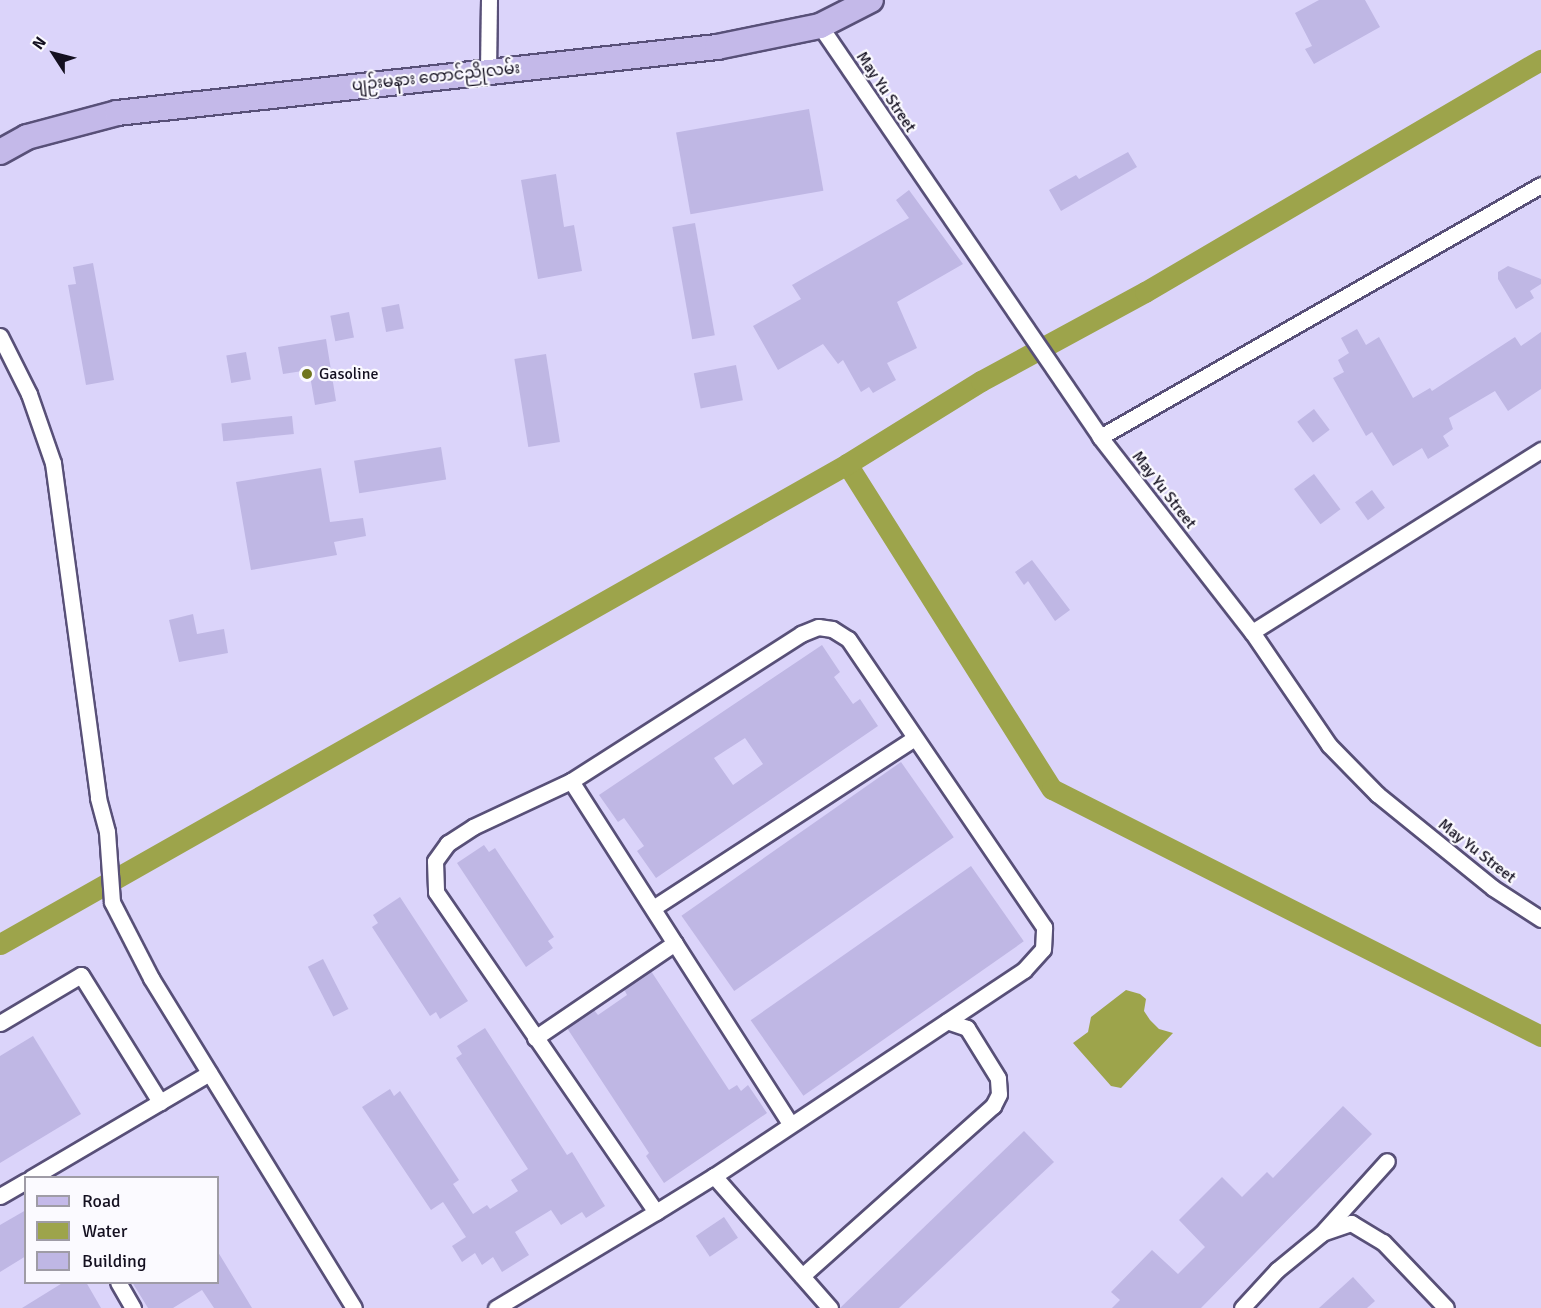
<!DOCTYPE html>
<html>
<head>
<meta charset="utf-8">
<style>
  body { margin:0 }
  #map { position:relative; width:1541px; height:1308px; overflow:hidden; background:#dbd4fa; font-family:Signika,"Noto Sans Myanmar",sans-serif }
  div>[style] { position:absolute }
  .water>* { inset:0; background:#9da44b }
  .canal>* { height:21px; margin:-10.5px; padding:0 10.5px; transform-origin:10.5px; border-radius:10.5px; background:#9da44b }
  .building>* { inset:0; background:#bfb7e4; transform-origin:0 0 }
  .roads { filter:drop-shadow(2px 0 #585078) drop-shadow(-2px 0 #585078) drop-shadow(0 2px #585078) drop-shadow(0 -2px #585078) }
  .minor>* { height:15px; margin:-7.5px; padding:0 7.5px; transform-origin:7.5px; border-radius:7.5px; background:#fff }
  .primary>* { height:24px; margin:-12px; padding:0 12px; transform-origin:12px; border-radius:12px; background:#c4b9e9 }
  .dots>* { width:16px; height:16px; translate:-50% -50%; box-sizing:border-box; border:3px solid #fbfaff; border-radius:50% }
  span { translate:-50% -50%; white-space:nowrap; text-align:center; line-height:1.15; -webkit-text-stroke:4.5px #fbfaff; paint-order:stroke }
  .street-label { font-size:16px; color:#141020 }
  .poi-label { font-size:16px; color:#141020 }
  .left { translate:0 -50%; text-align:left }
  .legend { position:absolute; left:24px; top:1176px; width:195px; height:108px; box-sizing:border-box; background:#fbfaff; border:2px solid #9f9ca6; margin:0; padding:8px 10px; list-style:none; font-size:18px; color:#141020 }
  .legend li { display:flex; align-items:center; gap:12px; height:30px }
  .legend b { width:30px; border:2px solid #9f9ca6 }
  .north { position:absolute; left:24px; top:24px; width:60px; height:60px; -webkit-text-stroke:4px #fbfaff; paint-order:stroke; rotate:306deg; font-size:16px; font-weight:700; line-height:24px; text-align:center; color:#141020 }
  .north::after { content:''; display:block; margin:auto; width:21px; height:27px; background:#141020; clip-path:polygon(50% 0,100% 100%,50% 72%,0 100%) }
</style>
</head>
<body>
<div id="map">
  <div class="water">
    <i style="clip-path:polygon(1126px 990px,1140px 994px,1146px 999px,1144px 1011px,1150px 1020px,1159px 1029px,1173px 1033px,1121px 1088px,1111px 1086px,1073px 1043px,1088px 1032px,1091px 1017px)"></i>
  </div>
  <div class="canal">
    <i style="left:847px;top:464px;width:384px;rotate:57.8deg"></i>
    <i style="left:1052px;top:789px;width:548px;rotate:26.8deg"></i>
    <i style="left:0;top:944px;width:974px;rotate:-29.54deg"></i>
    <i style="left:847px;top:464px;width:158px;rotate:-31.8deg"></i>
    <i style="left:981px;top:381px;width:187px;rotate:-28.5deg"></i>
    <i style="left:1145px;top:292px;width:459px;rotate:-30.4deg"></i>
  </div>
  <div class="building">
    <i style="clip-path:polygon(1319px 0,1365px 0,1380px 27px,1314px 64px,1305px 49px,1312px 46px,1295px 13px)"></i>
    <i style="left:809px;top:109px;width:83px;height:135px;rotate:80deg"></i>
    <i style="clip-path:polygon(1128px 152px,1137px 167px,1061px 211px,1049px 190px,1076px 175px,1079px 179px)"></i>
    <i style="clip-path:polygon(556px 174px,564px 227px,574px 225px,582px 271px,538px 279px,521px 180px)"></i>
    <i style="clip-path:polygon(909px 190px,963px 264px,897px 302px,917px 348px,887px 363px,896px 380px,873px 393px,869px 387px,861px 392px,843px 360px,838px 364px,823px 344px,778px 370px,753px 326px,801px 299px,792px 285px,909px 218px,896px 200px)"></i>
    <i style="left:695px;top:223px;width:114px;height:23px;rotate:80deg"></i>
    <i style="clip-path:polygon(93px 263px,114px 380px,86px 385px,68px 285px,76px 284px,73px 267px)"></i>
    <i style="clip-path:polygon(1508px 266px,1541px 279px,1541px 284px,1530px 291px,1534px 298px,1516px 309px,1498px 279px,1498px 272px)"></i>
    <i style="left:399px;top:304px;width:25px;height:18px;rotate:79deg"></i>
    <i style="left:349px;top:312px;width:26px;height:19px;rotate:79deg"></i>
    <i style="clip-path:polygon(1357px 329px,1366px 345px,1379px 337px,1413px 398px,1430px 388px,1432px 391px,1515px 337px,1521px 346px,1541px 332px,1541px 389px,1508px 411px,1495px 391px,1449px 418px,1453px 429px,1443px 436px,1449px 446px,1428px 459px,1422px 448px,1393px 466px,1372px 432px,1366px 436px,1333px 378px,1344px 372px,1338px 360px,1349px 353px,1341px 338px)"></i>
    <i style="clip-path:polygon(326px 339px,336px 401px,315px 405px,309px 370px,283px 374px,278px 347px)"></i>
    <i style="left:246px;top:352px;width:28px;height:20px;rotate:80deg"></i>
    <i style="left:546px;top:354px;width:89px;height:32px;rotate:81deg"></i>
    <i style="left:736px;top:365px;width:36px;height:43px;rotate:79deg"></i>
    <i style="left:1314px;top:409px;width:26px;height:21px;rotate:53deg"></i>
    <i style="left:292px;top:416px;width:18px;height:71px;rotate:84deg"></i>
    <i style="left:441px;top:447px;width:33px;height:88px;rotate:81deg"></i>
    <i style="clip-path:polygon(321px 468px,330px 522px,363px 518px,366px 536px,334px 542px,337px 555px,251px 570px,236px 482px)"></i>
    <i style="left:1314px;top:474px;width:44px;height:25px;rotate:53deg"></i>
    <i style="left:1372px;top:490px;width:22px;height:21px;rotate:54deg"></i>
    <i style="clip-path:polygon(1032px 560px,1070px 610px,1055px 621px,1028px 581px,1024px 585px,1015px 572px)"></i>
    <i style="clip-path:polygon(193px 614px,197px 634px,224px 629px,228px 653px,179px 662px,169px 620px)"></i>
    <i style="clip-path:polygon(evenodd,822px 645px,840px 672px,834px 677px,853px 704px,860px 699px,878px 726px,656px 878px,637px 851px,644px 846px,624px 818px,618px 822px,599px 795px,822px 645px,745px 738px,763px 764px,733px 785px,714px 758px,745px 738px)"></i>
    <i style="left:901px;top:762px;width:92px;height:268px;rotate:55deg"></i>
    <i style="clip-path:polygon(484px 845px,489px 852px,495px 848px,554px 937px,548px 941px,553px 948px,526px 967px,457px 863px)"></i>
    <i style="left:971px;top:866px;width:92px;height:269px;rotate:55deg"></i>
    <i style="clip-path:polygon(400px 897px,468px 1001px,440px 1019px,436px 1012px,430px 1016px,372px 927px,378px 923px,373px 915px)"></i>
    <i style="left:323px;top:959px;width:56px;height:17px;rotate:63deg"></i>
    <i style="clip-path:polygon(651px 971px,729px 1090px,737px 1085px,741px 1091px,748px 1085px,767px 1113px,664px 1183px,646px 1156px,649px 1153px,567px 1028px,594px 1010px,598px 1015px,627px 995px,624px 989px)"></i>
    <i style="clip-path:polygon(485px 1028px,567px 1155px,572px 1152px,605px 1206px,586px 1218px,582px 1212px,561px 1225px,551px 1210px,515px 1232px,529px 1255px,502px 1272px,493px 1257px,482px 1265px,475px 1253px,462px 1262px,452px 1246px,466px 1237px,443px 1202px,431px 1210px,362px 1107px,390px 1089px,394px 1096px,400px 1091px,459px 1180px,453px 1184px,473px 1214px,487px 1205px,490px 1209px,518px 1191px,511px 1180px,528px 1169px,456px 1058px,462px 1054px,457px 1046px)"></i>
    <i style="clip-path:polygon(33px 1036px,81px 1114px,0 1163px,0 1056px)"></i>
    <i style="clip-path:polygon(1343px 1106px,1372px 1134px,1201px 1308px,1112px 1308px,1120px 1300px,1111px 1292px,1152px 1250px,1178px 1274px,1205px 1247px,1179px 1220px,1222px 1177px,1242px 1197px,1267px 1172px,1273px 1178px)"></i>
    <i style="clip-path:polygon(1024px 1131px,1054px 1162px,899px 1308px,840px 1308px)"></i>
    <i style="clip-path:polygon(26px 1210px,26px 1256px,0 1272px,0 1225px)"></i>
    <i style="left:724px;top:1217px;width:25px;height:34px;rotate:56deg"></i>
    <i style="clip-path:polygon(218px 1252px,252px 1308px,214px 1308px,202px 1290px,173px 1308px,148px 1308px,132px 1282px,218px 1282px)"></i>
    <i style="clip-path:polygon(1353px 1277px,1375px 1301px,1367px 1308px,1319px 1308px)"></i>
    <i style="clip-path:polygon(64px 1282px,86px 1282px,101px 1308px,22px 1308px)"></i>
  </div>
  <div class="roads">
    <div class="minor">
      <i style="left:820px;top:26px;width:497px;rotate:55.7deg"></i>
      <i style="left:1100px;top:437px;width:247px;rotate:52.1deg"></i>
      <i style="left:1252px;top:632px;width:137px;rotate:55.7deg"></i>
      <i style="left:1329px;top:745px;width:69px;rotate:45.6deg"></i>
      <i style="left:1377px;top:794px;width:149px;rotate:39deg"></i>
      <i style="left:1493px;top:888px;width:57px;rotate:32.9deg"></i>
      <i style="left:488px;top:71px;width:71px;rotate:-89.2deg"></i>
      <i style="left:0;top:336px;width:65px;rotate:63.4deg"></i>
      <i style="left:29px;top:394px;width:73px;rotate:70.8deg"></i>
      <i style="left:53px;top:463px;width:338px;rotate:82.3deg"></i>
      <i style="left:98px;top:798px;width:35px;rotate:75deg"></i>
      <i style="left:107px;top:832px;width:70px;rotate:85.9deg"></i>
      <i style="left:112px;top:902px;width:85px;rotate:62.8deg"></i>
      <i style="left:151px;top:978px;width:387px;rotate:58.4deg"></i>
      <i style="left:1100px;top:437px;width:508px;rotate:-29.74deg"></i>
      <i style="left:1252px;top:632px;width:342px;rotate:-32.2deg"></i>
      <i style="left:571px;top:781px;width:407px;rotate:57.4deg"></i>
      <i style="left:653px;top:908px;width:312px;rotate:-33deg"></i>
      <i style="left:0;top:1023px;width:94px;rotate:-30.7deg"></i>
      <i style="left:81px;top:975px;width:150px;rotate:58.1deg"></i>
      <i style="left:535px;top:1038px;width:169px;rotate:-34.2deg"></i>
      <i style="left:714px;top:1176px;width:176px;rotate:48.7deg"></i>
      <i style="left:31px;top:1178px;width:207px;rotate:-30.5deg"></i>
      <i style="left:0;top:1196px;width:30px;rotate:-30deg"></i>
      <i style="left:1322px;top:1233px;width:31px;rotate:-19deg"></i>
      <i style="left:1351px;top:1223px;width:37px;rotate:31deg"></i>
      <i style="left:1383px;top:1242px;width:91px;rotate:46.3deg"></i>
      <i style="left:802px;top:1276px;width:256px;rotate:-41.7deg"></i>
      <i style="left:993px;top:1106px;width:13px;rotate:-63deg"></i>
      <i style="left:999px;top:1094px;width:16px;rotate:-94deg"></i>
      <i style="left:998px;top:1078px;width:59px;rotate:-121.8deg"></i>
      <i style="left:967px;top:1028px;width:21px;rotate:-161deg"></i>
      <i style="left:118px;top:1282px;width:30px;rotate:60deg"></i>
      <i style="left:496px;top:1308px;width:187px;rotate:-31deg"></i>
      <i style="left:656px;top:1212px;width:68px;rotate:-31.8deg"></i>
      <i style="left:714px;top:1176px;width:372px;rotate:-33.6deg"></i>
      <i style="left:1024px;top:970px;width:28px;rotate:-48deg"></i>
      <i style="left:1043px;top:949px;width:22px;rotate:-87deg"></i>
      <i style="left:1044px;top:927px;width:348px;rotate:-124.2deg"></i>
      <i style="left:848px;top:639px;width:19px;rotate:-148deg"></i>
      <i style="left:832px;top:629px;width:14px;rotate:-172deg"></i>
      <i style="left:818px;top:627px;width:18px;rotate:158deg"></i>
      <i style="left:801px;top:634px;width:273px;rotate:147.4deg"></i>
      <i style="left:571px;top:781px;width:108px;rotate:154.9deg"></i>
      <i style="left:473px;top:827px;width:30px;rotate:147deg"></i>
      <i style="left:448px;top:843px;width:22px;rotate:126deg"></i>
      <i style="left:435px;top:861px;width:31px;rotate:88deg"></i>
      <i style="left:436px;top:892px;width:388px;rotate:55.5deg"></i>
      <i style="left:1242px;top:1308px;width:52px;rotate:-47.4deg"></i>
      <i style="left:1277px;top:1270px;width:57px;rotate:-39.3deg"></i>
      <i style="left:1321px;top:1234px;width:98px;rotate:-47.9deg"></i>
    </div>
    <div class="primary">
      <i style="left:0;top:152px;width:31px;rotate:-29deg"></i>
      <i style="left:27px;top:137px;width:93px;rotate:-14.9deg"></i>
      <i style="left:117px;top:113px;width:604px;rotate:-6.28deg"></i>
      <i style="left:717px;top:47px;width:105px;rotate:-11.5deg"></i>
      <i style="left:820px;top:26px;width:57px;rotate:-27deg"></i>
    </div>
  </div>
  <div class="dots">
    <i style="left:307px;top:374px;background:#71761e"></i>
  </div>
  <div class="street-label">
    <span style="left:436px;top:77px;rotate:-6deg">ပျဉ်းမနား တောင်ညိုလမ်း</span>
    <span style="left:886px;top:92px;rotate:56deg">May Yu Street</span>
    <span style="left:1164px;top:490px;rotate:52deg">May Yu Street</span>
    <span style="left:1477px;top:851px;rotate:38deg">May Yu Street</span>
  </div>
  <div class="poi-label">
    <span class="left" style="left:319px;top:374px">Gasoline</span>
  </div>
  <ul class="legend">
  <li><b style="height:8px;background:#c4b9e9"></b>Road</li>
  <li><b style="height:16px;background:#9da44b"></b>Water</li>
  <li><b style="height:16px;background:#bfb7e4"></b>Building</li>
  </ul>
  <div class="north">N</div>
</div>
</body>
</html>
